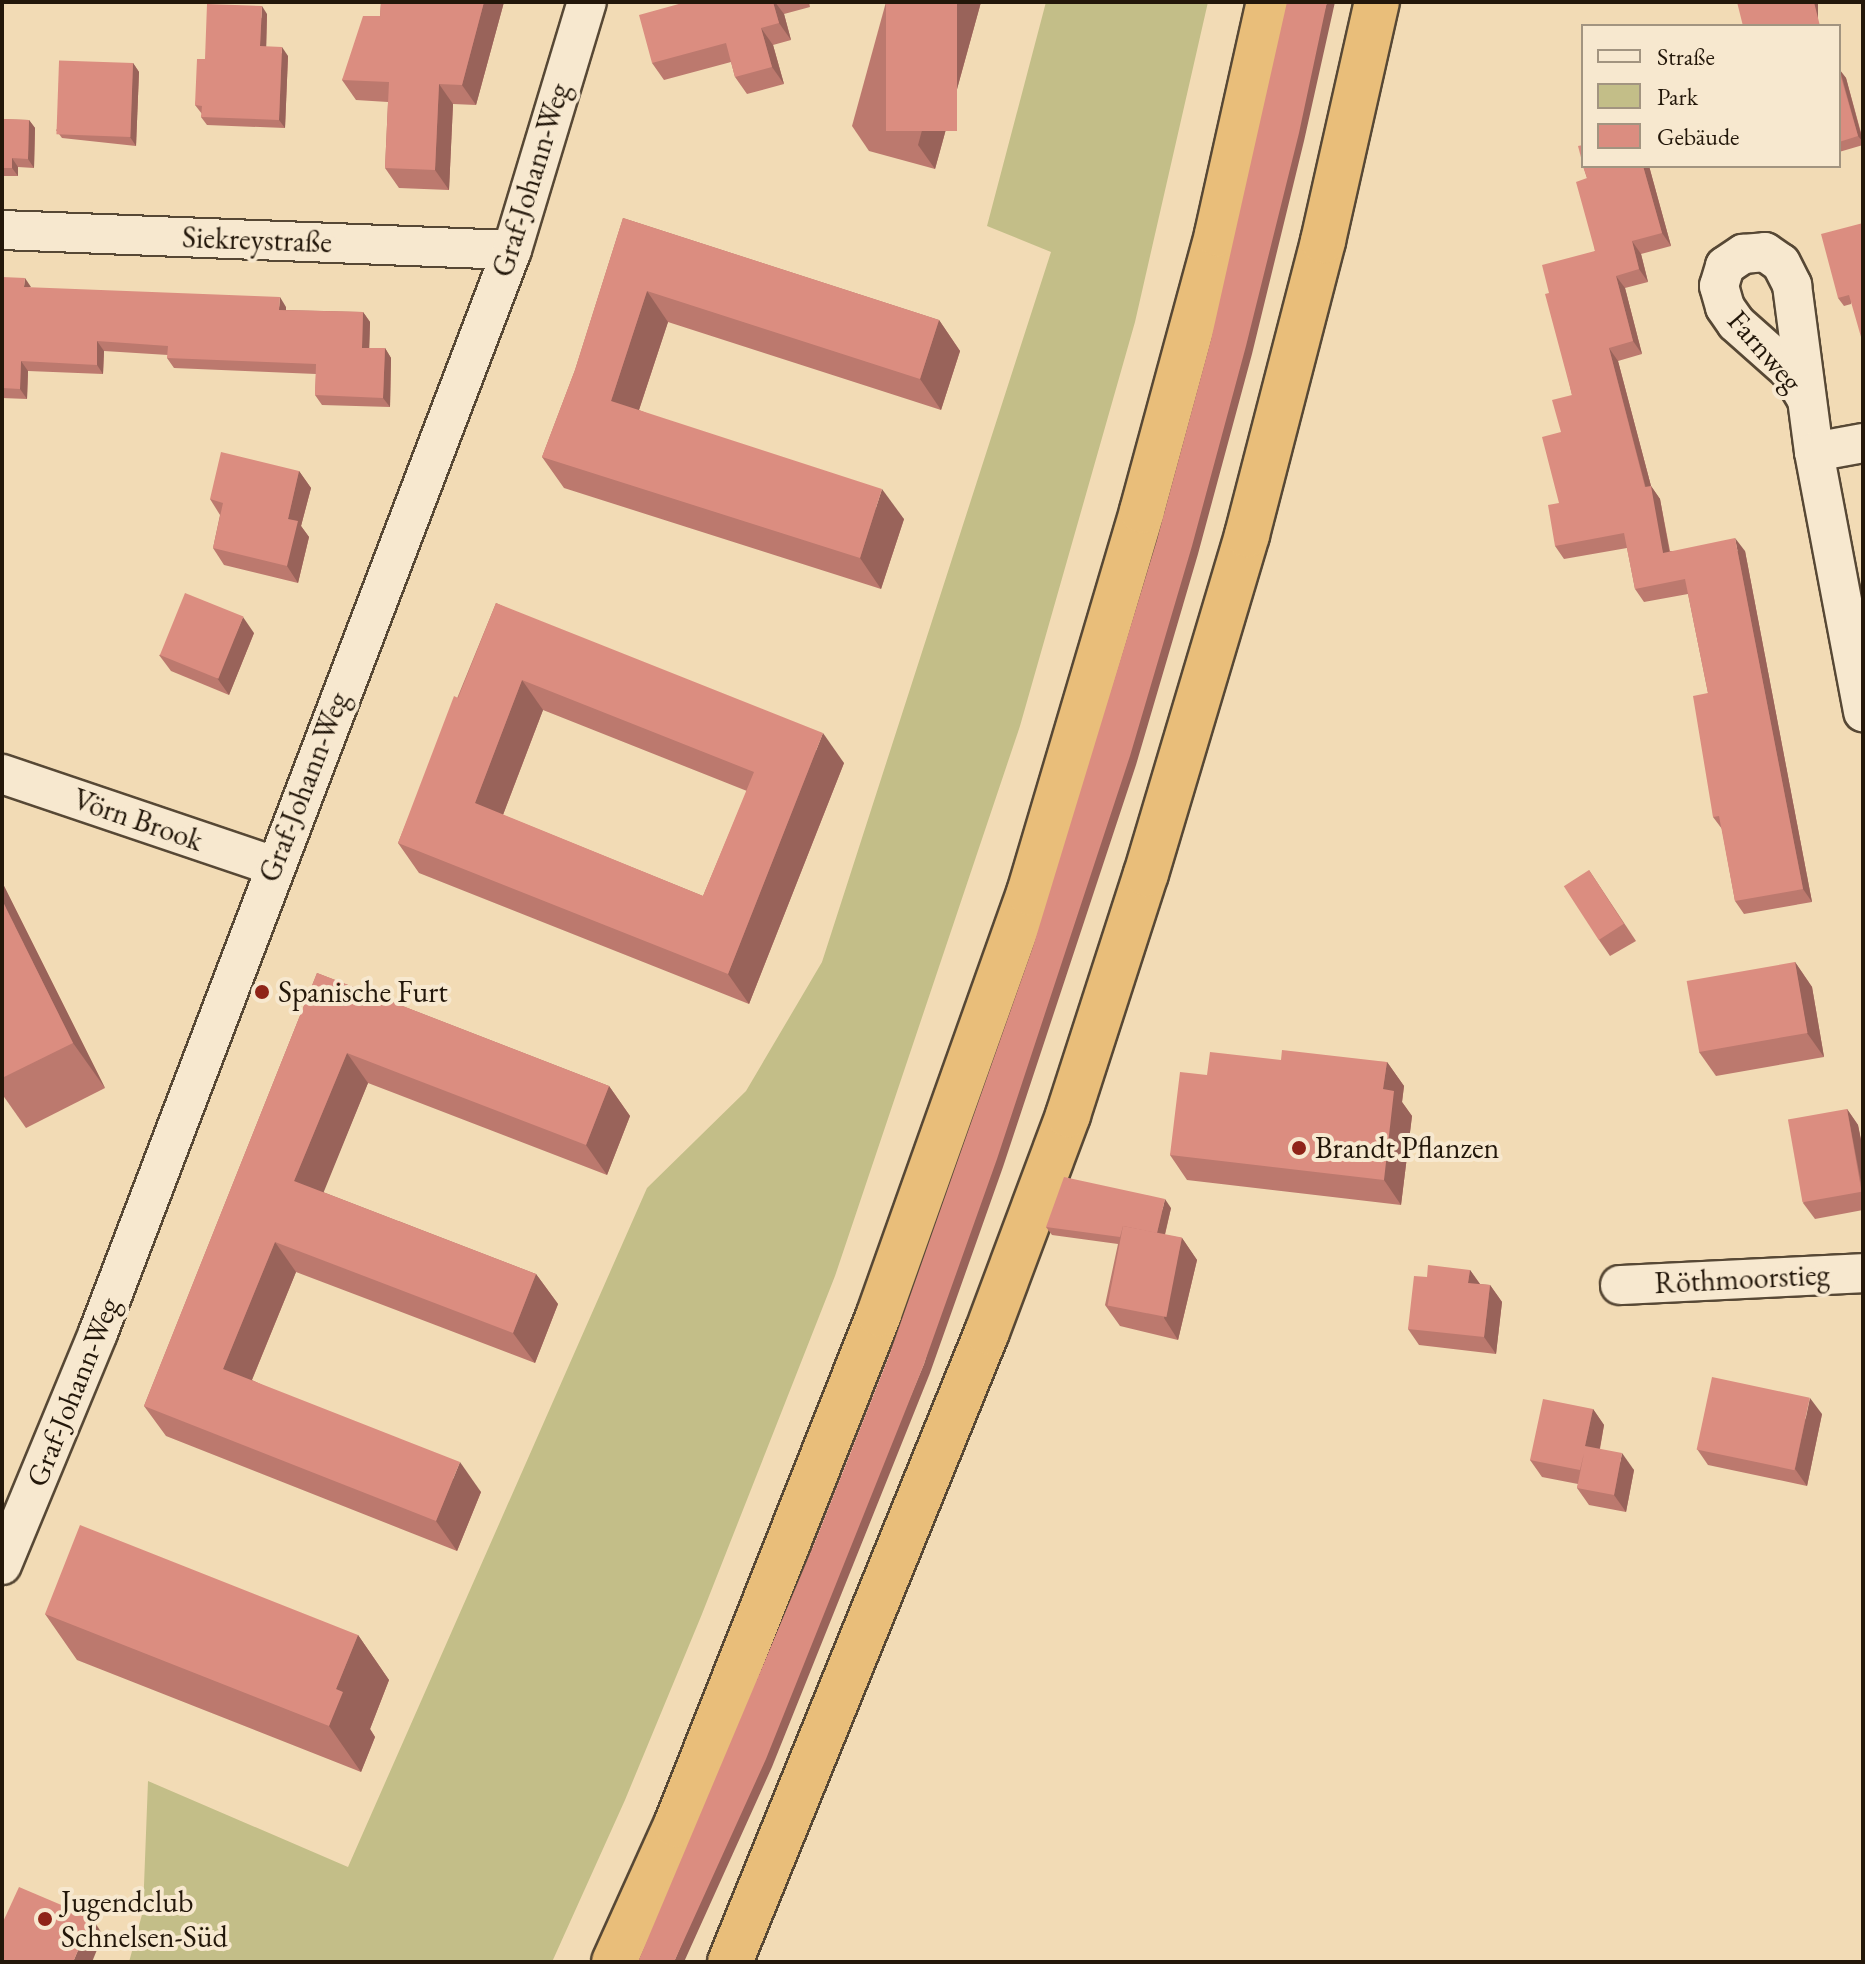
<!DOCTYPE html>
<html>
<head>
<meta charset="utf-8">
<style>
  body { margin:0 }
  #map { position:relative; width:1865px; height:1964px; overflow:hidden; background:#f2dbb5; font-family:"EB Garamond",serif }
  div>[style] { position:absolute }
  .green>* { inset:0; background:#c3be88 }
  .roads { filter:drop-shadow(2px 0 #574835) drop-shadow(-2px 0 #574835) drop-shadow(0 2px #574835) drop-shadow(0 -2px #574835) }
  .minor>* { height:38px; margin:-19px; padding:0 19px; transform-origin:19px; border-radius:19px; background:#f7e8cf }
  .motorway>* { height:44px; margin:-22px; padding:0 22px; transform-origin:22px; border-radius:22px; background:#e9be7a }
  .wall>* { inset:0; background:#bc796e }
  .shaded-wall>* { inset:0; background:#99635a; transform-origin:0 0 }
  .building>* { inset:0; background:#db8d80; transform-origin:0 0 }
  .dots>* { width:22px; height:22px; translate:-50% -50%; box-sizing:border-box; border:4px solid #f7e8cf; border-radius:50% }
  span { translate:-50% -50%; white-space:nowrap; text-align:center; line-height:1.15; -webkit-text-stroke:8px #f7e8cf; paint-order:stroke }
  .street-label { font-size:30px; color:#23170a }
  .poi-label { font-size:30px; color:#23170a }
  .left { translate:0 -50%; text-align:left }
  .frame { position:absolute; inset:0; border:4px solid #23170a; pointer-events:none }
  .legend { position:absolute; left:1581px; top:24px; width:260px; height:144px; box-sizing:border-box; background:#f7e8cf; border:2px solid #a29480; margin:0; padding:10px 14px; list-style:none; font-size:24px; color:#23170a }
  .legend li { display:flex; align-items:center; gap:16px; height:40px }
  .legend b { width:40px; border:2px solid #a29480 }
</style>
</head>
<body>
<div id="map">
  <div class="green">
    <i style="clip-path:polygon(1046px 2px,1208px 2px,1135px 322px,1020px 726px,835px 1276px,702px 1614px,625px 1800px,552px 1962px,129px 1962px,143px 1911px,148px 1781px,348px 1867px,647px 1188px,746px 1091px,822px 962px,1051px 252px,987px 226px)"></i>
  </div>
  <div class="roads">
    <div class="minor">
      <i style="left:2px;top:230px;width:510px;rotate:2.25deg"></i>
      <i style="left:1806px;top:398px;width:31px;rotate:-121deg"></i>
      <i style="left:1790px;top:371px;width:72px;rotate:-138.4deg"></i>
      <i style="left:1736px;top:323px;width:19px;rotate:-125deg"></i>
      <i style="left:1725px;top:307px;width:22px;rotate:-106deg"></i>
      <i style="left:1719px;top:286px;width:21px;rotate:-73deg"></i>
      <i style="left:1725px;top:266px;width:22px;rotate:-34deg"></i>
      <i style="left:1743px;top:254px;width:22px;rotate:-5deg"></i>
      <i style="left:1765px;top:252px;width:19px;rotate:35deg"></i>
      <i style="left:1781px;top:263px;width:25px;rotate:63deg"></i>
      <i style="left:1792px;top:285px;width:168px;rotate:82.5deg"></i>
      <i style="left:1814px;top:452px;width:265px;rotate:79.3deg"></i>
      <i style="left:1814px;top:452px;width:50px;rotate:-10.4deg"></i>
      <i style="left:2px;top:774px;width:287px;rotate:18.7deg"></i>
      <i style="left:1620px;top:1285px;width:243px;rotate:-2.8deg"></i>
      <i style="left:2px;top:1565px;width:251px;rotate:-67.5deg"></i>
      <i style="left:98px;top:1333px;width:1159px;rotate:-69.08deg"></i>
      <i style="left:512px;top:250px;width:259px;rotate:-73.2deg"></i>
    </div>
    <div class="motorway">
      <i style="left:614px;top:1962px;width:150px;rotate:-65.7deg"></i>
      <i style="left:676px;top:1825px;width:550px;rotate:-68.33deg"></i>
      <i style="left:879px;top:1314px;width:447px;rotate:-70.4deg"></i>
      <i style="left:1029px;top:893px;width:398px;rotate:-73.5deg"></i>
      <i style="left:1142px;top:511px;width:287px;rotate:-74.8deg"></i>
      <i style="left:1217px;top:234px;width:238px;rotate:-77.4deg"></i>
      <i style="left:730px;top:1962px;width:680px;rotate:-67.81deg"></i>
      <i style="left:987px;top:1332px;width:232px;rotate:-69.5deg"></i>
      <i style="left:1068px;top:1115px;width:253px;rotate:-72.1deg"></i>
      <i style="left:1146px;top:874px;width:354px;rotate:-73.4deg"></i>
      <i style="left:1247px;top:535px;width:304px;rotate:-75.5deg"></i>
      <i style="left:1323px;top:241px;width:245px;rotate:-77.3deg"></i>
    </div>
  </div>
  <div class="wall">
    <i style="clip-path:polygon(381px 2px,514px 2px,504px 2px,476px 105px,453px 104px,449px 190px,399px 188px,385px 168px,388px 102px,356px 100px,342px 80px,380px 16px)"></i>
    <i style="clip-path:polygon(686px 2px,809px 2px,810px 7px,784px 14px,791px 40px,773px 45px,784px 84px,747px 94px,735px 77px,731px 62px,664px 80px,652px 63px)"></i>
    <i style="clip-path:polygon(886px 2px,981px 2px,935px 169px,869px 151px,852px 126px)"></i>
    <i style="clip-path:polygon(267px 14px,266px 47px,288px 56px,285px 128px,207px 125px,201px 117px,202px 114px,195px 105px,205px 59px)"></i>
    <i style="clip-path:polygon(133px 63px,139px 72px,136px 146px,62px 138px,56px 130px)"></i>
    <i style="clip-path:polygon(1839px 70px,1846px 78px,1863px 140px,1863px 145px,1839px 152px)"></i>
    <i style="clip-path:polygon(2px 105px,2px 119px,29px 120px,35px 128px,34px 168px,18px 167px,18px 176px,2px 176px)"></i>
    <i style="clip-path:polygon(1583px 166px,1649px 166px,1671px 246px,1641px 254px,1648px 282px,1625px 288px,1642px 354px,1618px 361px,1651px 486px,1660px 499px,1670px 551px,1745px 551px,1812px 902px,1744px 914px,1735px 901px,1722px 829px,1713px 817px,1708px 693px,1688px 594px,1644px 602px,1635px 589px,1627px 548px,1564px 559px,1555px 546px,1559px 503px,1561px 432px,1572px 395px,1549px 293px,1595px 251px,1587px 178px)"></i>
    <i style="clip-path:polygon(623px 218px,939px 320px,960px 351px,941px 410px,668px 322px,639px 410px,904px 519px,881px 589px,564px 488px,542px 457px,575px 370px)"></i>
    <i style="clip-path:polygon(1863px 223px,1851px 304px,1844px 306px,1838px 298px)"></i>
    <i style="clip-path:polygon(2px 277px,31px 288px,286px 307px,286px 310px,363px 312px,370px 322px,369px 348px,385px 348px,391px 358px,390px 407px,322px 405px,315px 395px,316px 374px,174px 368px,167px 358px,168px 355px,104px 351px,103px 374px,28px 371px,27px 399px,2px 398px)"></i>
    <i style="clip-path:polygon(299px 471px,311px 488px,301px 526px,309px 537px,298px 583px,224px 565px,213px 548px,220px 515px,210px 499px)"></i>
    <i style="clip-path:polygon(evenodd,496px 603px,844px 763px,749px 1004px,419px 873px,398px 843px,496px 603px,543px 710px,747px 791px,703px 896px,503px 815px,543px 710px)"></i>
    <i style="clip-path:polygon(254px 633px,229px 695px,171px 671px,159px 655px)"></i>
    <i style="clip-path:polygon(1589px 870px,1636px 941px,1610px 956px,1599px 940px)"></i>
    <i style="clip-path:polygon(2px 882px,105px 1088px,26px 1128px,2px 1094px)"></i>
    <i style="clip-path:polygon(1795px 962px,1812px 987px,1824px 1057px,1716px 1076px,1699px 1052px)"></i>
    <i style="clip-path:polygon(317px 973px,609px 1086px,630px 1116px,607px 1175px,368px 1083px,323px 1192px,536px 1274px,558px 1304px,535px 1363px,296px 1272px,252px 1380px,481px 1492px,457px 1551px,166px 1436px,144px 1406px)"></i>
    <i style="clip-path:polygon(1281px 1060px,1387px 1062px,1404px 1086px,1402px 1102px,1412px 1116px,1401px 1205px,1187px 1180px,1170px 1155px,1207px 1075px)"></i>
    <i style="clip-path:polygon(1847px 1109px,1858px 1125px,1863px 1150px,1863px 1210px,1815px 1219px,1803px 1203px)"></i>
    <i style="clip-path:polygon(1171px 1208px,1165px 1235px,1182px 1238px,1197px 1260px,1178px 1340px,1120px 1326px,1105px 1305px,1118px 1244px,1052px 1235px,1046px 1227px)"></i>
    <i style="clip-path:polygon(1470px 1270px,1480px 1284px,1490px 1285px,1502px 1302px,1496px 1354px,1419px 1345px,1408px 1329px,1427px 1277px)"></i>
    <i style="clip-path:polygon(1593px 1409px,1604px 1425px,1600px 1449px,1634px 1470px,1626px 1512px,1589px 1505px,1577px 1488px,1578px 1484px,1542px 1477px,1530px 1460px)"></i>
    <i style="clip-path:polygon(1822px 1414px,1807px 1486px,1708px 1465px,1697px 1449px)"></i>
    <i style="clip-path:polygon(45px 1614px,358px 1635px,389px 1680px,370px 1729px,375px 1737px,361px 1772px,77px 1660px)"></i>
  </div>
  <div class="shaded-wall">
    <i style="clip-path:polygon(484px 2px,504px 2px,476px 105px,462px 85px)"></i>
    <i style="clip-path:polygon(773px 2px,775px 2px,784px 14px,791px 40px,779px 23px)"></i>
    <i style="clip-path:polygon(957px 2px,981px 2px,935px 169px,918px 145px)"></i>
    <i style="clip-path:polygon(1327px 2px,1335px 2px,1304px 141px,1252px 354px,1198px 554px,1136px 765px,1003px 1167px,930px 1373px,772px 1767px,684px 1962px,674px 1962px,924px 1364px)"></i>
    <i style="left:1814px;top:2px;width:4px;height:25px"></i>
    <i style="clip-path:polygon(262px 6px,267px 14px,266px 55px,260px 46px)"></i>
    <i style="clip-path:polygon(761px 28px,773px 45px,784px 84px,772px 67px)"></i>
    <i style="clip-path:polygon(282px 47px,288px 56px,285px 128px,279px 120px)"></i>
    <i style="clip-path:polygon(133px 63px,139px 72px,136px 146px,130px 137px)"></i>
    <i style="clip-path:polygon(1840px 70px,1846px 78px,1863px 142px,1858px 136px)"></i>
    <i style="clip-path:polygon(439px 84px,453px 104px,449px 190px,435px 170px)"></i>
    <i style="clip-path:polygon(29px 120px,35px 128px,34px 168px,28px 159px)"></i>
    <i style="clip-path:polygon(12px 158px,18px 167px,18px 176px,12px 168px)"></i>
    <i style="clip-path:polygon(1643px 166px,1649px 166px,1671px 246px,1662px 233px)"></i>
    <i style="clip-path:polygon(1632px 241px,1641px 254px,1648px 282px,1639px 269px)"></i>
    <i style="clip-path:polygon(1616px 276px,1625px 288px,1642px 354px,1633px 341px)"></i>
    <i style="clip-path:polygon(25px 278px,31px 287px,24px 287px)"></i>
    <i style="clip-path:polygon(647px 291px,668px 322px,632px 431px,611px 401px)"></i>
    <i style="clip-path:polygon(280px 297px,286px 307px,286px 319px,279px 310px)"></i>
    <i style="clip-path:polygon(363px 312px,370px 322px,369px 357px,362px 348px)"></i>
    <i style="clip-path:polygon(939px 320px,960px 351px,941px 410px,920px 379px)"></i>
    <i style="clip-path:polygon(97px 341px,104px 351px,103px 374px,97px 365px)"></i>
    <i style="clip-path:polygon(385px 348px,391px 358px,390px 407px,383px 398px)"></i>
    <i style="clip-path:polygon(1609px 348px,1618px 361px,1651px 486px,1660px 499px,1672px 566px,1663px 553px)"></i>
    <i style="clip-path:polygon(21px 361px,28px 371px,27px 399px,20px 389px)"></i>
    <i style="clip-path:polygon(299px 471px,311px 488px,301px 526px,309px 537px,298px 583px,287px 566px,288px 519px)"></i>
    <i style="clip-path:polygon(882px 489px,904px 519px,881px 589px,860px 558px)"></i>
    <i style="clip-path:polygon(1735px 538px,1745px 551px,1812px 902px,1803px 889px)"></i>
    <i style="clip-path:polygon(243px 617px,254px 633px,229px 695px,217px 678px)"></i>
    <i style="clip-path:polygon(522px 680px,543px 710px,496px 833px,475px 803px)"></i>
    <i style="clip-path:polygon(823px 733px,844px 763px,749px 1004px,728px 974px)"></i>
    <i style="clip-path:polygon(2px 882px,105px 1088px,73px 1043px,2px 900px)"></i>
    <i style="clip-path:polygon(1795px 962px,1812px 987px,1824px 1057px,1807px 1033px)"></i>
    <i style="clip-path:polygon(347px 1053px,368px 1083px,316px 1211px,294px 1181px)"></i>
    <i style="clip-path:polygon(1387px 1062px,1404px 1086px,1402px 1102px,1412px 1116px,1401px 1205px,1384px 1180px,1383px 1089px)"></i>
    <i style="clip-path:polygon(609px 1086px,630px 1116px,607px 1175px,586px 1145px)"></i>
    <i style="clip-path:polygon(1847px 1109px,1858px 1125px,1863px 1150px,1863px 1193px)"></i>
    <i style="clip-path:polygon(1165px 1199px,1171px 1208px,1161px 1250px,1155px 1241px)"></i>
    <i style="clip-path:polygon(1182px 1238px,1197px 1260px,1178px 1340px,1164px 1318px)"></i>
    <i style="clip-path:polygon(275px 1242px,296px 1272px,244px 1399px,223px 1369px)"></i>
    <i style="clip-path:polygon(1470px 1270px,1482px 1287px,1468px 1283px)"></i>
    <i style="clip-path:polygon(536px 1274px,558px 1304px,535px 1363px,513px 1333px)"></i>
    <i style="clip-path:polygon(1490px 1285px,1502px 1302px,1496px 1354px,1484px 1337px)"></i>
    <i style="clip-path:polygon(1810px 1398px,1822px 1414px,1807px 1486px,1795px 1469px)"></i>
    <i style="clip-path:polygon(1593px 1409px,1604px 1425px,1597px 1463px,1585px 1446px)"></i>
    <i style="clip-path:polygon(1622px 1453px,1634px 1470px,1626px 1512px,1614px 1495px)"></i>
    <i style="clip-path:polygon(460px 1462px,481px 1492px,457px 1551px,436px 1521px)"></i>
    <i style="clip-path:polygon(358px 1635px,389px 1680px,370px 1729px,375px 1737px,361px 1772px,329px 1726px,336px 1689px)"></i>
    <i style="clip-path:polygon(92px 1918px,103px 1935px,92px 1962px,73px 1962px)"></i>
  </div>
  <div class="building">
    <i style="clip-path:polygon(381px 2px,484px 2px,462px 85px,439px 84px,435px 170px,385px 168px,389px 82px,342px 80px,363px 16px,380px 16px)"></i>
    <i style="clip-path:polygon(686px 2px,773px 2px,779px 23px,761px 28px,772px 67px,735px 77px,726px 43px,652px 63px,639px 15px)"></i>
    <i style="left:886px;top:2px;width:71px;height:129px"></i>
    <i style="clip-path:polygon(1287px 2px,1327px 2px,1299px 133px,1246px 346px,1192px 546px,1130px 756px,997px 1159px,924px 1364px,766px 1759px,674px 1962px,638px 1962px,815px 1542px,889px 1356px,1033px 947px,1157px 540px,1211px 340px)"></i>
    <i style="clip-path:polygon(1737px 2px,1814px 2px,1820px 26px,1743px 26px)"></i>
    <i style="clip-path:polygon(207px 4px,262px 6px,260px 46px,282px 47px,279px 120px,201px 117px,202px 106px,195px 105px,197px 59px,205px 59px)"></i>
    <i style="left:133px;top:63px;width:74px;height:74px;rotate:92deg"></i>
    <i style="clip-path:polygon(1839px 70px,1858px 136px,1839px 142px)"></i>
    <i style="clip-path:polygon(2px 119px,29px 120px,28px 159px,12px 158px,12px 168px,2px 168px)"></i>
    <i style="clip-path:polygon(1583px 145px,1583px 165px,1578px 146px)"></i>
    <i style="clip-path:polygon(1583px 166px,1643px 166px,1662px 233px,1632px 241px,1639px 269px,1616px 276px,1633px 341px,1609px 348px,1645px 487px,1651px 486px,1663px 553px,1735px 538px,1803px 889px,1735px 901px,1719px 816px,1713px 817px,1693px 696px,1708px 693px,1685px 579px,1635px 589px,1624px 533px,1555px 546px,1548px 505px,1559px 503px,1542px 437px,1561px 432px,1552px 400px,1572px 395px,1545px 294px,1549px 293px,1542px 265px,1595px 251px,1576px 182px,1587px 178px)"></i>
    <i style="clip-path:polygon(623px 218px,939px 320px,920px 379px,647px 291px,611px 401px,882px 489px,860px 558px,542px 457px,575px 370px)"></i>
    <i style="clip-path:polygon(1863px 223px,1863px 344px,1849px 295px,1838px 298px,1821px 234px)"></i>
    <i style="clip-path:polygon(2px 277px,25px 278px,24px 287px,280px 297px,279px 310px,363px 312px,362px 348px,385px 348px,383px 398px,315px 395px,316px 364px,167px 358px,168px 346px,97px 341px,97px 365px,21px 361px,20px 389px,2px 388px)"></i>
    <i style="clip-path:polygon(221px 452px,299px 471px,288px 519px,298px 521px,287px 566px,213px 548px,223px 503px,210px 499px)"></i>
    <i style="left:185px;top:593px;width:63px;height:67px;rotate:22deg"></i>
    <i style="clip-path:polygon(evenodd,496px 603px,823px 733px,728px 974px,398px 843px,454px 696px,458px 698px,496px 603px,522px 680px,754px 772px,703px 896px,475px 803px,522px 680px)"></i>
    <i style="left:1589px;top:870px;width:64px;height:30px;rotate:57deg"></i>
    <i style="clip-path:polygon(2px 900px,73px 1043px,2px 1078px)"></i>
    <i style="left:1795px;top:962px;width:72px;height:110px;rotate:80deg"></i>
    <i style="clip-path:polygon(317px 973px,609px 1086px,586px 1145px,347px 1053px,294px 1181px,536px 1274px,513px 1333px,275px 1242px,223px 1369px,460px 1462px,436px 1521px,144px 1406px)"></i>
    <i style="clip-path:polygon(1282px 1050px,1387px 1062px,1383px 1089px,1394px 1091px,1384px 1180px,1170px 1155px,1180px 1072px,1207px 1075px,1210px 1052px,1281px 1060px)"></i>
    <i style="left:1847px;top:1109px;width:84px;height:60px;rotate:80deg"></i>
    <i style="clip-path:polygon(1064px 1177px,1165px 1199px,1157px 1233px,1123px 1226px,1120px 1237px,1046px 1227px)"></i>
    <i style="left:1123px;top:1226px;width:60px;height:81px;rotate:11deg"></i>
    <i style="clip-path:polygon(1428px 1265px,1470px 1270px,1468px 1283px,1490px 1285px,1484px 1337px,1408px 1329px,1414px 1276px,1427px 1277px)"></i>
    <i style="left:1712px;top:1377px;width:100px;height:74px;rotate:12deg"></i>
    <i style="clip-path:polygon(1543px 1399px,1593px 1409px,1585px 1446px,1622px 1453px,1614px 1495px,1577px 1488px,1584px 1453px,1580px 1470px,1530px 1460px)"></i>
    <i style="clip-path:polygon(80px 1525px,358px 1635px,336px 1689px,343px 1692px,329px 1726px,45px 1614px)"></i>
    <i style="clip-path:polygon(19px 1887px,92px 1918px,73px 1962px,9px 1962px,2px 1959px,2px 1924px)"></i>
  </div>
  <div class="dots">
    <i style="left:262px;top:992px;background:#8f2418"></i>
    <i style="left:1299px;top:1148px;background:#8f2418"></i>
    <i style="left:45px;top:1919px;background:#8f2418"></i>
  </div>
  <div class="street-label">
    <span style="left:531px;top:180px;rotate:-73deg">Graf-Johann-Weg</span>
    <span style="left:257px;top:240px;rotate:2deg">Siekreystraße</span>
    <span style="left:1765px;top:351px;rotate:49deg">Farnweg</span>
    <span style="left:304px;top:787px;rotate:-69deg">Graf-Johann-Weg</span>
    <span style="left:138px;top:820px;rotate:19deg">Vörn Brook</span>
    <span style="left:1742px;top:1279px;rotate:-3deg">Röthmoorstieg</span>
    <span style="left:73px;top:1392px;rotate:-68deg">Graf-Johann-Weg</span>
  </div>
  <div class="poi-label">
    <span class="left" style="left:278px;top:992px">Spanische Furt</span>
    <span class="left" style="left:1315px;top:1148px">Brandt Pflanzen</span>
    <span class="left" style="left:61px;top:1919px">Jugendclub<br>Schnelsen-Süd</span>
  </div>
  <div class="frame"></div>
  <ul class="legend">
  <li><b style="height:10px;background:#f7e8cf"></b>Straße</li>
  <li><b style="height:22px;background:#c3be88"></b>Park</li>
  <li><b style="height:22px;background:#db8d80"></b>Gebäude</li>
  </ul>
</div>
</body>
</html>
